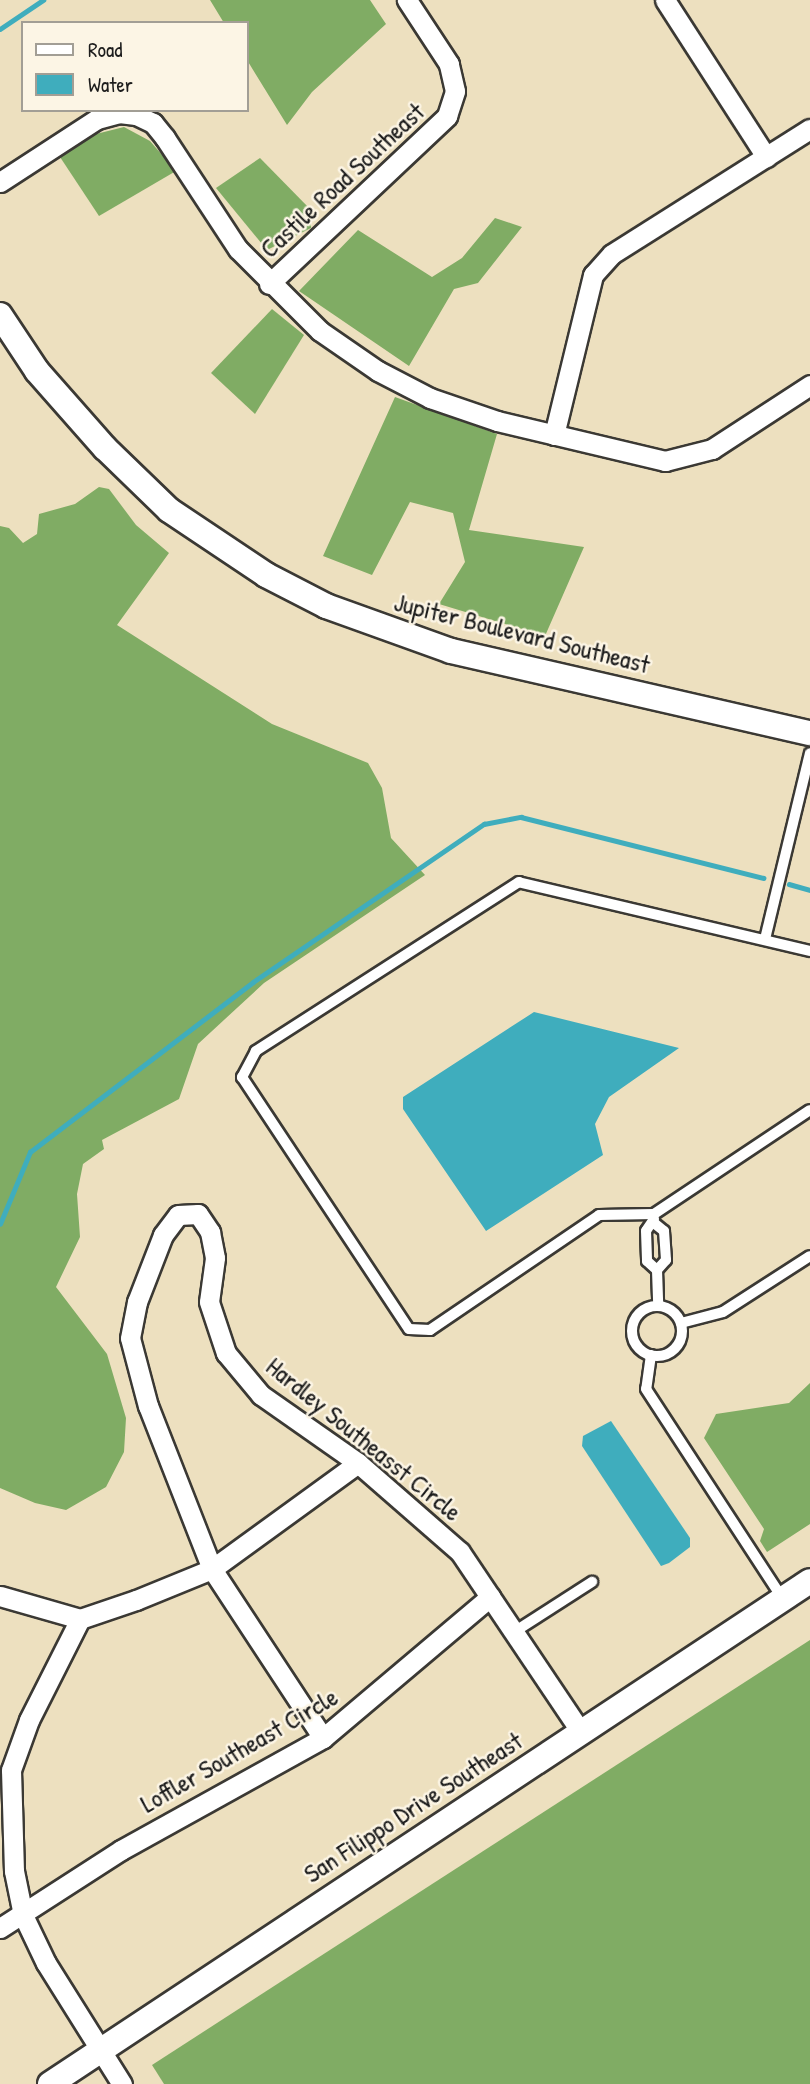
<!DOCTYPE html>
<html>
<head>
<meta charset="utf-8">
<style>
  body { margin:0 }
  #map { position:relative; width:810px; height:2084px; overflow:hidden; background:#ede0bf; font-family:"Patrick Hand",sans-serif }
  div>[style] { position:absolute }
  .forest>* { inset:0; background:#80ac64 }
  .water>* { inset:0; background:#3fadbd }
  .stream>* { height:4.5px; margin:-2.25px; padding:0 2.25px; transform-origin:2.25px; border-radius:2.25px; background:#3fadbd }
  .roads { filter:drop-shadow(2px 0 #3b3934) drop-shadow(-2px 0 #3b3934) drop-shadow(0 2px #3b3934) drop-shadow(0 -2px #3b3934) }
  .service>* { height:10px; margin:-5px; padding:0 5px; transform-origin:5px; border-radius:5px; background:#fff }
  .service>.ring { margin:-5px; padding:0; box-sizing:content-box; background:none; border:10px solid #fff; border-radius:50% }
  .minor>* { height:19px; margin:-9.5px; padding:0 9.5px; transform-origin:9.5px; border-radius:9.5px; background:#fff }
  .tertiary>* { height:24px; margin:-12px; padding:0 12px; transform-origin:12px; border-radius:12px; background:#fff }
  span { translate:-50% -50%; white-space:nowrap; text-align:center; line-height:1.15; -webkit-text-stroke:5px #fcf5e5; paint-order:stroke }
  .street-label { font-size:26px; color:#1c1c1c }
  .legend { position:absolute; left:21px; top:21px; width:228px; height:91px; box-sizing:border-box; background:#fcf5e5; border:2px solid #a29e95; margin:0; padding:9px 12px; list-style:none; font-size:21px; color:#1c1c1c }
  .legend li { display:flex; align-items:center; gap:14px; height:35px }
  .legend b { width:35px; border:2px solid #a29e95 }
</style>
</head>
<body>
<div id="map">
  <div class="forest">
    <i style="clip-path:polygon(210px 0,370px 0,386px 24px,312px 92px,287px 125px,247px 60px,247px 23px,224px 23px)"></i>
    <i style="clip-path:polygon(124px 127px,150px 141px,176px 171px,99px 216px,60px 157px,92px 135px)"></i>
    <i style="clip-path:polygon(260px 158px,310px 209px,311px 228px,267px 250px,216px 188px)"></i>
    <i style="clip-path:polygon(495px 218px,522px 227px,478px 283px,454px 289px,409px 366px,299px 291px,358px 230px,432px 277px,462px 258px)"></i>
    <i style="clip-path:polygon(272px 309px,304px 335px,255px 414px,211px 373px)"></i>
    <i style="clip-path:polygon(395px 397px,497px 434px,469px 530px,584px 547px,545px 636px,439px 604px,465px 562px,453px 513px,410px 502px,372px 575px,323px 556px)"></i>
    <i style="clip-path:polygon(99px 487px,109px 489px,136px 525px,169px 553px,117px 625px,272px 724px,368px 763px,382px 788px,391px 838px,425px 875px,264px 983px,198px 1044px,179px 1099px,102px 1140px,104px 1149px,83px 1164px,77px 1194px,80px 1237px,56px 1287px,107px 1354px,126px 1418px,124px 1452px,106px 1487px,66px 1510px,35px 1503px,0 1488px,0 526px,9px 528px,23px 543px,37px 534px,39px 514px,75px 504px)"></i>
    <i style="clip-path:polygon(810px 1383px,810px 1524px,767px 1552px,760px 1541px,764px 1529px,704px 1438px,716px 1414px,789px 1403px)"></i>
    <i style="clip-path:polygon(810px 1640px,810px 2084px,164px 2084px,152px 2065px)"></i>
  </div>
  <div class="water">
    <i style="clip-path:polygon(534px 1012px,679px 1048px,609px 1097px,595px 1124px,603px 1155px,486px 1231px,403px 1109px,403px 1097px)"></i>
    <i style="clip-path:polygon(611px 1421px,690px 1538px,690px 1547px,669px 1563px,661px 1566px,582px 1446px,583px 1436px)"></i>
  </div>
  <div class="stream">
    <i style="left:0;top:29px;width:52px;rotate:-34deg"></i>
    <i style="left:789px;top:884px;width:22px;rotate:16deg"></i>
    <i style="left:0;top:1224px;width:78px;rotate:-67.4deg"></i>
    <i style="left:30px;top:1152px;width:280px;rotate:-37.3deg"></i>
    <i style="left:253px;top:982px;width:280px;rotate:-34.4deg"></i>
    <i style="left:484px;top:824px;width:38px;rotate:-11deg"></i>
    <i style="left:521px;top:817px;width:250px;rotate:14.1deg"></i>
  </div>
  <div class="roads">
    <div class="service">
      <i style="left:765px;top:939px;width:191px;rotate:-76.4deg"></i>
      <i style="left:810px;top:951px;width:299px;rotate:-166.7deg"></i>
      <i style="left:519px;top:882px;width:313px;rotate:147.3deg"></i>
      <i style="left:256px;top:1051px;width:30px;rotate:118deg"></i>
      <i style="left:242px;top:1077px;width:302px;rotate:56.5deg"></i>
      <i style="left:409px;top:1329px;width:21px;rotate:3deg"></i>
      <i style="left:430px;top:1330px;width:204px;rotate:-34.2deg"></i>
      <i style="left:599px;top:1215px;width:55px;rotate:-1deg"></i>
      <i style="left:654px;top:1214px;width:187px;rotate:-33.7deg"></i>
      <i style="left:654px;top:1219px;width:14px;rotate:124deg"></i>
      <i style="left:646px;top:1231px;width:30px;rotate:88deg"></i>
      <i style="left:647px;top:1261px;width:13px;rotate:42deg"></i>
      <i style="left:654px;top:1223px;width:13px;rotate:39deg"></i>
      <i style="left:664px;top:1231px;width:29px;rotate:86deg"></i>
      <i style="left:666px;top:1260px;width:13px;rotate:132deg"></i>
      <i style="left:657px;top:1270px;width:36px;rotate:88deg"></i>
      <i class="ring" style="left:632px;top:1306px;width:40px;height:40px"></i>
      <i style="left:681px;top:1323px;width:43px;rotate:-14.7deg"></i>
      <i style="left:723px;top:1312px;width:103px;rotate:-32.8deg"></i>
      <i style="left:651px;top:1355px;width:34px;rotate:98deg"></i>
      <i style="left:646px;top:1389px;width:251px;rotate:56.9deg"></i>
      <i style="left:514px;top:1632px;width:93px;rotate:-32.7deg"></i>
    </div>
    <div class="minor">
      <i style="left:665px;top:0;width:187px;rotate:57.2deg"></i>
      <i style="left:0;top:182px;width:116px;rotate:-33deg"></i>
      <i style="left:97px;top:119px;width:23px;rotate:-15deg"></i>
      <i style="left:119px;top:113px;width:17px;rotate:7deg"></i>
      <i style="left:136px;top:115px;width:19px;rotate:25deg"></i>
      <i style="left:153px;top:123px;width:19px;rotate:51deg"></i>
      <i style="left:165px;top:138px;width:133px;rotate:56.7deg"></i>
      <i style="left:238px;top:249px;width:116px;rotate:45deg"></i>
      <i style="left:320px;top:331px;width:70px;rotate:34.6deg"></i>
      <i style="left:378px;top:371px;width:59px;rotate:27.4deg"></i>
      <i style="left:430px;top:398px;width:71px;rotate:18.9deg"></i>
      <i style="left:497px;top:421px;width:173px;rotate:13.4deg"></i>
      <i style="left:665px;top:461px;width:49px;rotate:-14.3deg"></i>
      <i style="left:712px;top:449px;width:117px;rotate:-33.1deg"></i>
      <i style="left:269px;top:284px;width:245px;rotate:-43.3deg"></i>
      <i style="left:447px;top:116px;width:26px;rotate:-72deg"></i>
      <i style="left:455px;top:91px;width:28px;rotate:-103deg"></i>
      <i style="left:449px;top:64px;width:77px;rotate:-123.3deg"></i>
      <i style="left:554px;top:435px;width:165px;rotate:-76.3deg"></i>
      <i style="left:593px;top:275px;width:28px;rotate:-48deg"></i>
      <i style="left:612px;top:254px;width:234px;rotate:-32.3deg"></i>
      <i style="left:0;top:1596px;width:83px;rotate:16deg"></i>
      <i style="left:80px;top:1619px;width:59px;rotate:-18.7deg"></i>
      <i style="left:136px;top:1600px;width:82px;rotate:-22.2deg"></i>
      <i style="left:212px;top:1569px;width:180px;rotate:-36deg"></i>
      <i style="left:80px;top:1619px;width:113px;rotate:116.8deg"></i>
      <i style="left:29px;top:1720px;width:53px;rotate:109.8deg"></i>
      <i style="left:11px;top:1770px;width:101px;rotate:88.3deg"></i>
      <i style="left:14px;top:1871px;width:45px;rotate:78.4deg"></i>
      <i style="left:23px;top:1915px;width:53px;rotate:64.4deg"></i>
      <i style="left:46px;top:1963px;width:143px;rotate:57.9deg"></i>
      <i style="left:323px;top:1738px;width:202px;rotate:-123.3deg"></i>
      <i style="left:212px;top:1569px;width:175px;rotate:-111.4deg"></i>
      <i style="left:148px;top:1406px;width:70px;rotate:-104.8deg"></i>
      <i style="left:130px;top:1338px;width:37px;rotate:-79deg"></i>
      <i style="left:137px;top:1302px;width:72px;rotate:-68.8deg"></i>
      <i style="left:163px;top:1235px;width:25px;rotate:-53deg"></i>
      <i style="left:178px;top:1215px;width:20px;rotate:-3deg"></i>
      <i style="left:198px;top:1214px;width:22px;rotate:56deg"></i>
      <i style="left:210px;top:1232px;width:26px;rotate:79deg"></i>
      <i style="left:215px;top:1258px;width:44px;rotate:97.8deg"></i>
      <i style="left:209px;top:1302px;width:54px;rotate:71.6deg"></i>
      <i style="left:226px;top:1353px;width:55px;rotate:50.2deg"></i>
      <i style="left:261px;top:1395px;width:118px;rotate:35deg"></i>
      <i style="left:358px;top:1463px;width:135px;rotate:41.1deg"></i>
      <i style="left:460px;top:1552px;width:217px;rotate:56.1deg"></i>
      <i style="left:0;top:1928px;width:144px;rotate:-32.8deg"></i>
      <i style="left:121px;top:1850px;width:231px;rotate:-29deg"></i>
      <i style="left:323px;top:1738px;width:219px;rotate:-40.2deg"></i>
    </div>
    <div class="tertiary">
      <i style="left:0;top:315px;width:67px;rotate:56.5deg"></i>
      <i style="left:37px;top:371px;width:103px;rotate:48.6deg"></i>
      <i style="left:105px;top:448px;width:89px;rotate:44.1deg"></i>
      <i style="left:169px;top:510px;width:117px;rotate:33.8deg"></i>
      <i style="left:266px;top:575px;width:68px;rotate:27.3deg"></i>
      <i style="left:326px;top:606px;width:133px;rotate:19.8deg"></i>
      <i style="left:451px;top:651px;width:368px;rotate:12.9deg"></i>
      <i style="left:50px;top:2084px;width:911px;rotate:-33.5deg"></i>
    </div>
  </div>
  <div class="street-label">
    <span style="left:342px;top:180px;rotate:-43deg">Castile Road Southeast</span>
    <span style="left:522px;top:633px;rotate:14deg">Jupiter Boulevard Southeast</span>
    <span style="left:364px;top:1439px;rotate:39deg">Hardley Southeasst Circle</span>
    <span style="left:239px;top:1750px;rotate:-30deg">Loffler Southeast Circle</span>
    <span style="left:413px;top:1807px;rotate:-33deg">San Filippo Drive Southeast</span>
  </div>
  <ul class="legend">
  <li><b style="height:9px;background:#fff"></b>Road</li>
  <li><b style="height:19px;background:#3fadbd"></b>Water</li>
  </ul>
</div>
</body>
</html>
